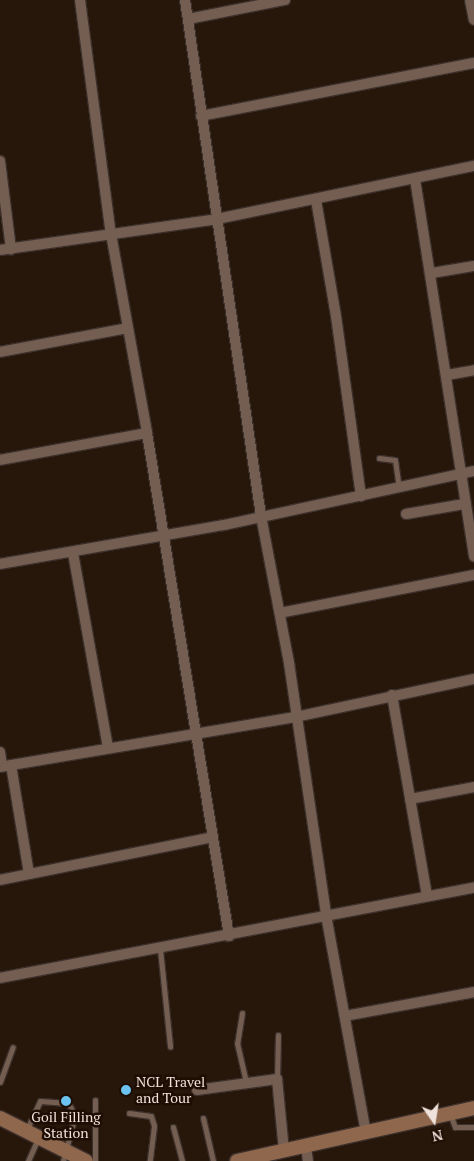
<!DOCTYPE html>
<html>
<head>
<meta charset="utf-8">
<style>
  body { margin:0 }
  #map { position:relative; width:474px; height:1161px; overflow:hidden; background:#27160a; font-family:"PT Serif",serif }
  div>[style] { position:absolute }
  .roads { filter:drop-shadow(1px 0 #3c302c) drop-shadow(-1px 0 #3c302c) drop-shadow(0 1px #3c302c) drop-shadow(0 -1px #3c302c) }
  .service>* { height:5px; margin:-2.5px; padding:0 2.5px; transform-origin:2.5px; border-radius:2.5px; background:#745e51 }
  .minor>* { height:10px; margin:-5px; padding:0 5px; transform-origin:5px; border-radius:5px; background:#745e51 }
  .secondary>* { height:14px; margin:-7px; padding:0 7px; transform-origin:7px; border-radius:7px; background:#8f674c }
  .dots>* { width:14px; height:14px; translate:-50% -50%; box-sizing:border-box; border:2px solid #1e0d03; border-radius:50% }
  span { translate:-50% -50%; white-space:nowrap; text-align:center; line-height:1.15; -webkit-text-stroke:5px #1e0d03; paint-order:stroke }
  .poi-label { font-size:14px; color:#efe2da }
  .left { translate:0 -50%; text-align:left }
  .north { position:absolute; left:409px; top:1096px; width:50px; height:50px; -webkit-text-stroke:4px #1e0d03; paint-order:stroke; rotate:167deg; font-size:14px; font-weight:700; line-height:20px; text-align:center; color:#efe2da }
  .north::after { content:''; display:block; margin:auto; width:18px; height:22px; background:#efe2da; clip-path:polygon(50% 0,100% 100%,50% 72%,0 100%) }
</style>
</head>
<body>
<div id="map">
  <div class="roads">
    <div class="service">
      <i style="left:379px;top:458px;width:16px;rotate:7deg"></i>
      <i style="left:395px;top:460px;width:27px;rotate:82deg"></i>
      <i style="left:160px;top:949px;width:98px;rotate:84.1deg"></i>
      <i style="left:242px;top:1013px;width:30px;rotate:99deg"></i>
      <i style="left:237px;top:1043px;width:39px;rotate:77deg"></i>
      <i style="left:277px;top:1079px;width:44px;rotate:-88.7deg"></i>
      <i style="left:0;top:1082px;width:37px;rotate:-70deg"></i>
      <i style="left:95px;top:1100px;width:61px;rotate:90deg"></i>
      <i style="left:129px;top:1113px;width:22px;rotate:8deg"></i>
      <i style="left:151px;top:1116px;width:10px;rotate:73deg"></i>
      <i style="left:154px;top:1126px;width:35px;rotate:97deg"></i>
      <i style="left:450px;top:1114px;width:14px;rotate:69deg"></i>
      <i style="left:455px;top:1127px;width:19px"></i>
      <i style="left:203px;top:1118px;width:44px;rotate:76.9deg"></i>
      <i style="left:173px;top:1127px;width:35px;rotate:75deg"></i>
      <i style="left:27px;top:1129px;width:31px;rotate:-65deg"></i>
      <i style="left:40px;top:1101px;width:28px;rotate:4deg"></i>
      <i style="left:68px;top:1103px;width:14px;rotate:60deg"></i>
      <i style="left:75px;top:1115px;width:48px;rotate:104.6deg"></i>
      <i style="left:28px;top:1161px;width:24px;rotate:-66deg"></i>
    </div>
    <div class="minor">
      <i style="left:80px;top:0;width:236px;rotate:82.5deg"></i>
      <i style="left:111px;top:234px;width:202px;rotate:79.7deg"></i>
      <i style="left:147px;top:433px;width:510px;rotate:80.74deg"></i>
      <i style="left:185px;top:0;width:522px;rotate:81.62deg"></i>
      <i style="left:261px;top:516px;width:150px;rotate:79.2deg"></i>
      <i style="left:289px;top:663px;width:255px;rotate:81.6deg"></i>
      <i style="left:326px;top:915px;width:222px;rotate:79.6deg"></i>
      <i style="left:470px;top:0;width:20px;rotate:79deg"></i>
      <i style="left:188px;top:19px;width:99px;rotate:-11.1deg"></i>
      <i style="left:201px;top:116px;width:278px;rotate:-11deg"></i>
      <i style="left:0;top:161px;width:89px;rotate:82.9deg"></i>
      <i style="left:415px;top:179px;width:382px;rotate:81.1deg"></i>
      <i style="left:316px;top:200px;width:118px;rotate:80.2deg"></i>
      <i style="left:336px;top:316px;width:182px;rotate:82.1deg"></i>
      <i style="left:0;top:250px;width:219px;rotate:-8.1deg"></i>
      <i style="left:217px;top:219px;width:262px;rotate:-11.7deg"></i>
      <i style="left:432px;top:273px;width:43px;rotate:-9.5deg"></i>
      <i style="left:0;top:352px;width:130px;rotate:-10.6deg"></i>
      <i style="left:447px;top:375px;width:27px;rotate:-10deg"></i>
      <i style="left:0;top:460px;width:149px;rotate:-10.4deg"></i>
      <i style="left:406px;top:514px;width:59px;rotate:-9.8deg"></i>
      <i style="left:73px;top:553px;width:198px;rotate:79.8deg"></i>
      <i style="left:0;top:564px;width:227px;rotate:-9.9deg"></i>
      <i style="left:224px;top:525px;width:256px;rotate:-12.2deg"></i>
      <i style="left:280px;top:613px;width:198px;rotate:-11.1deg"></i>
      <i style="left:392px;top:695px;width:204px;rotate:80.1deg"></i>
      <i style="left:0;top:752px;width:14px;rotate:82deg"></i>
      <i style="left:11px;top:765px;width:110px;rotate:80.6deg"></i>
      <i style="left:0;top:767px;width:299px;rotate:-9.6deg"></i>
      <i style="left:295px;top:717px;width:183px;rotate:-12deg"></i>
      <i style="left:410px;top:799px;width:65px;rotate:-10.6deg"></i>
      <i style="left:0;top:880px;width:217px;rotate:-11.4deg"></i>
      <i style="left:0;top:978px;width:482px;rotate:-10.8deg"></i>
      <i style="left:345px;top:1016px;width:131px;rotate:-10.5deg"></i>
      <i style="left:197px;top:1090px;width:81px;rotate:-7.8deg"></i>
      <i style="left:277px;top:1079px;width:72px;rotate:84.4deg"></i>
      <i style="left:306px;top:1147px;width:14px;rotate:82deg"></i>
    </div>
    <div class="secondary">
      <i style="left:0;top:1118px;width:96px;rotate:26.6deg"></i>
      <i style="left:237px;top:1161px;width:243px;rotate:-12.6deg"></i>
    </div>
  </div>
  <div class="dots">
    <i style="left:126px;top:1090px;background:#6cc3f2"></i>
    <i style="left:66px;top:1101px;background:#6cc3f2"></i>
  </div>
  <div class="poi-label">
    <span class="left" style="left:136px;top:1090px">NCL Travel<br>and Tour</span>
    <span style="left:66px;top:1125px">Goil Filling<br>Station</span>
  </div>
  <div class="north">N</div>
</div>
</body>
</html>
